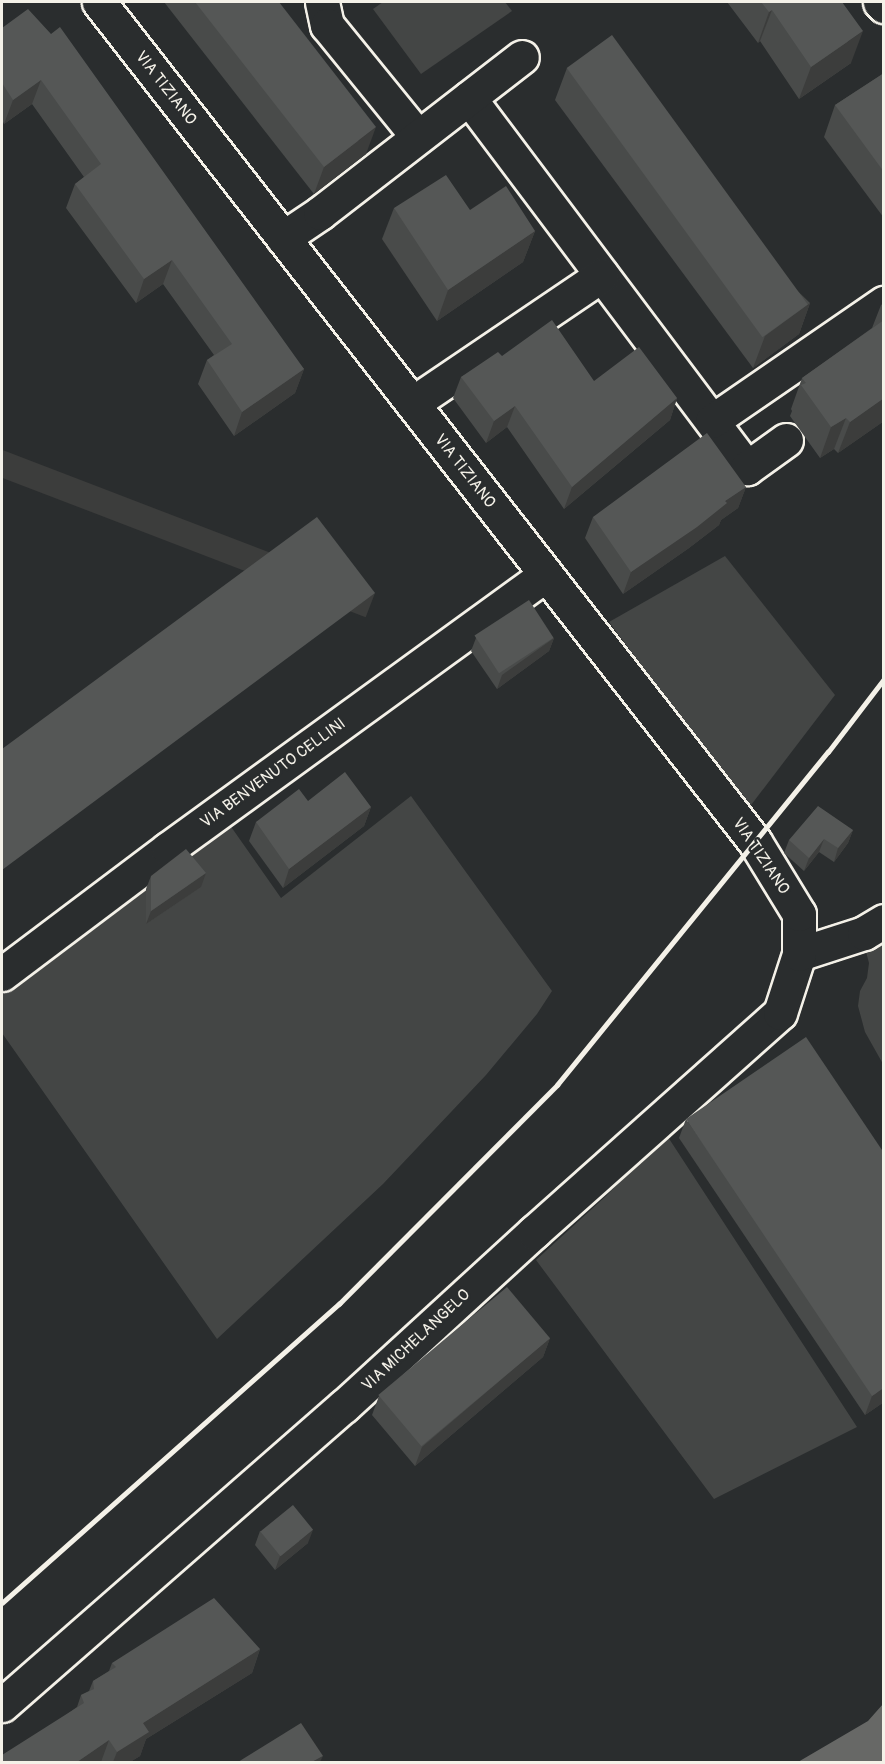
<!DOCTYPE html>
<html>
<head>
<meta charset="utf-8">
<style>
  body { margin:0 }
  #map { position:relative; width:885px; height:1764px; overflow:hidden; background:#2a2d2e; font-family:Pangolin,sans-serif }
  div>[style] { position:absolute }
  .green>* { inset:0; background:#444645 }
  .water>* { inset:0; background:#676866 }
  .roads { filter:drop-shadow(2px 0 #f4f1e8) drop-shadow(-2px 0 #f4f1e8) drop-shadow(0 2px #f4f1e8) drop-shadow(0 -2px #f4f1e8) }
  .minor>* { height:33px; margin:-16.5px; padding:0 16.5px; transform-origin:16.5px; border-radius:16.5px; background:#2a2d2e }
  .rail>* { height:4.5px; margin:-2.25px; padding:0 2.25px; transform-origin:2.25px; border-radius:2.25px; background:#f4f1e8 }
  .wall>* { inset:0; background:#494b4a }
  .shaded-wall>* { inset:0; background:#3c3d3c; transform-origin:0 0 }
  .building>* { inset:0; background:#555756; transform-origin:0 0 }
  span { translate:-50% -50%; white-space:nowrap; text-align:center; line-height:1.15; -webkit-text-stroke:5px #2a2d2e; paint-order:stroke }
  .street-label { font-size:16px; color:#f4f1e8 }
  .frame { position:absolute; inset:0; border:3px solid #f4f1e8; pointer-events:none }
</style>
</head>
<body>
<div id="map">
  <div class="green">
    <i style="clip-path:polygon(383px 2px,505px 2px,512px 11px,421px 74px,373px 9px)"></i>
    <i style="clip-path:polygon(725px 556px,835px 695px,748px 809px,609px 622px)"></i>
    <i style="clip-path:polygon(411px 796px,552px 991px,537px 1014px,486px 1075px,383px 1184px,217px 1339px,2px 1033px,2px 991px,211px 839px,227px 821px,281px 898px)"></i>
    <i style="clip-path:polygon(883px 935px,883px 1064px,865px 1032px,858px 1006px,860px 991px,867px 978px,869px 963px,865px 948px)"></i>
    <i style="clip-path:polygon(666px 1134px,857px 1427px,714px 1499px,536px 1260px,606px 1196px)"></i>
  </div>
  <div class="water">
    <i style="clip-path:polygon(883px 1704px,883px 1762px,798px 1762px,868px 1721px)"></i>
  </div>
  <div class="roads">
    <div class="minor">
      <i style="left:322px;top:2px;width:24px;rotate:78deg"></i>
      <i style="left:327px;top:25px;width:144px;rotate:50.9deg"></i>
      <i style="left:880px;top:2px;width:6px;rotate:45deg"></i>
      <i style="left:469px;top:98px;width:463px;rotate:53.1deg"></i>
      <i style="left:747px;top:468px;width:48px;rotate:-35.7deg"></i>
      <i style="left:283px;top:238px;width:45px;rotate:-34deg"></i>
      <i style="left:320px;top:213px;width:255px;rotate:-37.7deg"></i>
      <i style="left:413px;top:403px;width:228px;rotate:-34.1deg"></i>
      <i style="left:712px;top:421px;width:209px;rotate:-34.5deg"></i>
      <i style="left:799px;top:954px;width:68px;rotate:-17.9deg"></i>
      <i style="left:864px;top:933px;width:23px;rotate:-31deg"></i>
      <i style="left:2px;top:974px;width:208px;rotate:-37deg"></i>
      <i style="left:168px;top:849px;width:467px;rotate:-36deg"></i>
      <i style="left:2px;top:1705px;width:454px;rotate:-41.2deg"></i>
      <i style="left:344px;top:1406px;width:258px;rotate:-42.5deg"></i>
      <i style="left:534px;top:1232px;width:329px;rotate:-41.7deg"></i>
      <i style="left:780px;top:1013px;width:62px;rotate:-72.1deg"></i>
      <i style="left:799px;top:954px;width:40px;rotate:-90deg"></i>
      <i style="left:799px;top:914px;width:84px;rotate:-121.4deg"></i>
      <i style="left:755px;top:842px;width:1066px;rotate:-127.99deg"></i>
    </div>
  </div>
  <div class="rail">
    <i style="left:2px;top:1603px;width:451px;rotate:-41.6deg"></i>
    <i style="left:339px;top:1304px;width:309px;rotate:-45.1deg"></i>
    <i style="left:557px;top:1085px;width:429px;rotate:-50.9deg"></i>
    <i style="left:828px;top:752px;width:92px;rotate:-52.5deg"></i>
  </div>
  <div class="wall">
    <i style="clip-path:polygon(164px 2px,279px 2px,366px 154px,314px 194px)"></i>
    <i style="clip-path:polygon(727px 2px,842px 2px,851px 63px,799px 99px,760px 41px,758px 43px)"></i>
    <i style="clip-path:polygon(2px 28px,304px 369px,295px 393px,234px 436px,198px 384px,207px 360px,214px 355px,163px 284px,136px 303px,66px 208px,75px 184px,84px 177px,32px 104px,4px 124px,2px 120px)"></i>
    <i style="clip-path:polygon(567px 68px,810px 303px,799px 334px,753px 368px,555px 100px)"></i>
    <i style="clip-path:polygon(884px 73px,884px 218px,824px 137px,835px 105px)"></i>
    <i style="clip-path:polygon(394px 208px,470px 210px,535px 231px,523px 262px,437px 321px,382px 239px)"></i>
    <i style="clip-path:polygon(884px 303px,884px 421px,838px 453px,834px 449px,820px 458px,790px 416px,792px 411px,791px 409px,802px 378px,872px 328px,881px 305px)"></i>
    <i style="clip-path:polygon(502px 356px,594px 381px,677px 398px,670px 420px,564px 509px,507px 427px,486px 443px,453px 398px,461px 377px)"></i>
    <i style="clip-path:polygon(746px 487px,738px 508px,721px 520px,719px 525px,689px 548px,623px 594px,585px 538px,593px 517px)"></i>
    <i style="clip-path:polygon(476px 638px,554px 638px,549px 651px,497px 689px,471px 651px)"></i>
    <i style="clip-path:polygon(308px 801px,371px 807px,364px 826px,283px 888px,249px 841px,256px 822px)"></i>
    <i style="clip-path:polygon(853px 830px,848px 843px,834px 862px,819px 852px,804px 871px,784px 853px,789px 840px)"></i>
    <i style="clip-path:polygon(151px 876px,201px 887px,146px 924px,146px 889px)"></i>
    <i style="clip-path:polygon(686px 1119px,884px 1402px,865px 1415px,679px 1138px)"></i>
    <i style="clip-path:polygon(550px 1338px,543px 1357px,415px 1466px,372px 1415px,379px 1396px)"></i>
    <i style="clip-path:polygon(260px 1531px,308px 1543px,275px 1570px,255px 1545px)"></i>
    <i style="clip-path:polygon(260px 1649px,252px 1673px,146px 1739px,140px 1756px,130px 1762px,2px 1762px,77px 1707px,81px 1695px,89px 1691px,93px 1681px,109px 1671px,112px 1663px)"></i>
  </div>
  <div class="shaded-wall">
    <i style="clip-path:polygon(772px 10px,760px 41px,758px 43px,769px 12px)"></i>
    <i style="clip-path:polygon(863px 31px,851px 63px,799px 99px,811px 67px)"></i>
    <i style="clip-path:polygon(41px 80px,32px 104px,4px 124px,13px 100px)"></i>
    <i style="clip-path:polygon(376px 127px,366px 154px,314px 194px,324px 167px)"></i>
    <i style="clip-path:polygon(535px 231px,523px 262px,437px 321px,448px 290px)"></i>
    <i style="clip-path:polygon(172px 260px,163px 284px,136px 303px,144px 279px)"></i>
    <i style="clip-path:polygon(810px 303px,799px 334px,753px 368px,765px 336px)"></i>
    <i style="clip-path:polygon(304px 369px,295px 393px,234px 436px,242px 412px)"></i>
    <i style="clip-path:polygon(677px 398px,670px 420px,564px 509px,572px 487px)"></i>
    <i style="clip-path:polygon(884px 398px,884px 421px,838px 453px,850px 422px)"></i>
    <i style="clip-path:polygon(515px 406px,507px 427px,486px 443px,494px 421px)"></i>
    <i style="clip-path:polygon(846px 418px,834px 449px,820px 458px,831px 427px)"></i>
    <i style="clip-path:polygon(746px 487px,738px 508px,721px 520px,719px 525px,689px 548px,623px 594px,631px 572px,725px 501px)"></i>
    <i style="left:375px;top:593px;width:26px;height:465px;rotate:111deg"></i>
    <i style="clip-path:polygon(554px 638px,549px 651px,497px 689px,502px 675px)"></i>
    <i style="clip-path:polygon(371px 807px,364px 826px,283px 888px,289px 869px)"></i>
    <i style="clip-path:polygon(853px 830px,848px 843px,834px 862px,838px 848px)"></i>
    <i style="clip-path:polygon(824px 839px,819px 852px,804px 871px,809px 858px)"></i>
    <i style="clip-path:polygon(206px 873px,201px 887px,146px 924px,151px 911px)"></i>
    <i style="clip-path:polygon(550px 1338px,543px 1357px,415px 1466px,422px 1447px)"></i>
    <i style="clip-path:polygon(884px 1388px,884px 1402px,865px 1415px,872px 1396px)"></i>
    <i style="clip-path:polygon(313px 1530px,308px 1543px,275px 1570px,280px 1556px)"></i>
    <i style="clip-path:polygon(260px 1649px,252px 1673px,146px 1739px,140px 1756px,130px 1762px,113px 1762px,117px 1752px,143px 1723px)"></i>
    <i style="clip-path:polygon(109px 1740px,101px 1762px,77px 1762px)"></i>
    <i style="clip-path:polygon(323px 1756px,320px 1762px,312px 1762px)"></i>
  </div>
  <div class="building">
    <i style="clip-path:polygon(195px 2px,279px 2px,376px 127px,324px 167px)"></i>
    <i style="clip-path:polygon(761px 2px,842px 2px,863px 31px,811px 67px,772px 10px,769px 12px)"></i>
    <i style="clip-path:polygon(28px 9px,51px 34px,60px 27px,304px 369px,242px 412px,207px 360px,232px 344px,172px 260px,144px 279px,75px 184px,101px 164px,41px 80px,13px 100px,2px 83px,2px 28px)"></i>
    <i style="left:612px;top:35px;width:333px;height:56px;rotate:54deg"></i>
    <i style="clip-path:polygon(884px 73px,884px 172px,835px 105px)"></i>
    <i style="clip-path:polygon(446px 175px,470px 210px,506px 186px,535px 231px,448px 290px,394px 208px)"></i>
    <i style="clip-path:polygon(552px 320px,594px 381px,639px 347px,677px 398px,572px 487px,515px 406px,494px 421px,461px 377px,498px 352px,502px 356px)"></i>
    <i style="clip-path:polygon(884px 320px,884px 398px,850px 422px,846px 418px,831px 427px,801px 385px,806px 383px,802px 378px)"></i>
    <i style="clip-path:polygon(707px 433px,746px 487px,725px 501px,727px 503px,697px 527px,631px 572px,593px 517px)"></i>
    <i style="clip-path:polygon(317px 517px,375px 593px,2px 870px,2px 749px)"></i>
    <i style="left:529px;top:600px;width:45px;height:65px;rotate:57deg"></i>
    <i style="clip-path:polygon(345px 772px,371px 807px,289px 869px,256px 822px,299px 789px,308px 801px)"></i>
    <i style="clip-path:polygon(818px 806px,853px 830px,838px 848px,824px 839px,809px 858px,789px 840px)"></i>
    <i style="clip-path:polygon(186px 849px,206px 873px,151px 911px,151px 876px)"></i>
    <i style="clip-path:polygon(806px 1037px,884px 1153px,884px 1388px,872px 1396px,686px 1119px)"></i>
    <i style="left:507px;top:1287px;width:67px;height:168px;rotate:50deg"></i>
    <i style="left:293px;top:1505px;width:32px;height:42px;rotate:51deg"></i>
    <i style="clip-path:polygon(214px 1598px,260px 1649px,143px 1723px,149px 1732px,117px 1752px,109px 1740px,77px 1762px,2px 1762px,2px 1755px,84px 1703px,81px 1695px,94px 1689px,93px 1681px,116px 1667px,112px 1663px)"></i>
    <i style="clip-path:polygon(301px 1723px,323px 1756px,312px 1762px,238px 1762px)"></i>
  </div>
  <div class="street-label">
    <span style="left:166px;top:88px;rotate:52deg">VIA TIZIANO</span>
    <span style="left:465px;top:471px;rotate:52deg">VIA TIZIANO</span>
    <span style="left:273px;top:773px;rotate:-36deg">VIA BENVENUTO CELLINI</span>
    <span style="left:761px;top:856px;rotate:56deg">VIA TIZIANO</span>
    <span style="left:416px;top:1340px;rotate:-43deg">VIA MICHELANGELO</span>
  </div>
  <div class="frame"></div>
</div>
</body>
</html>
